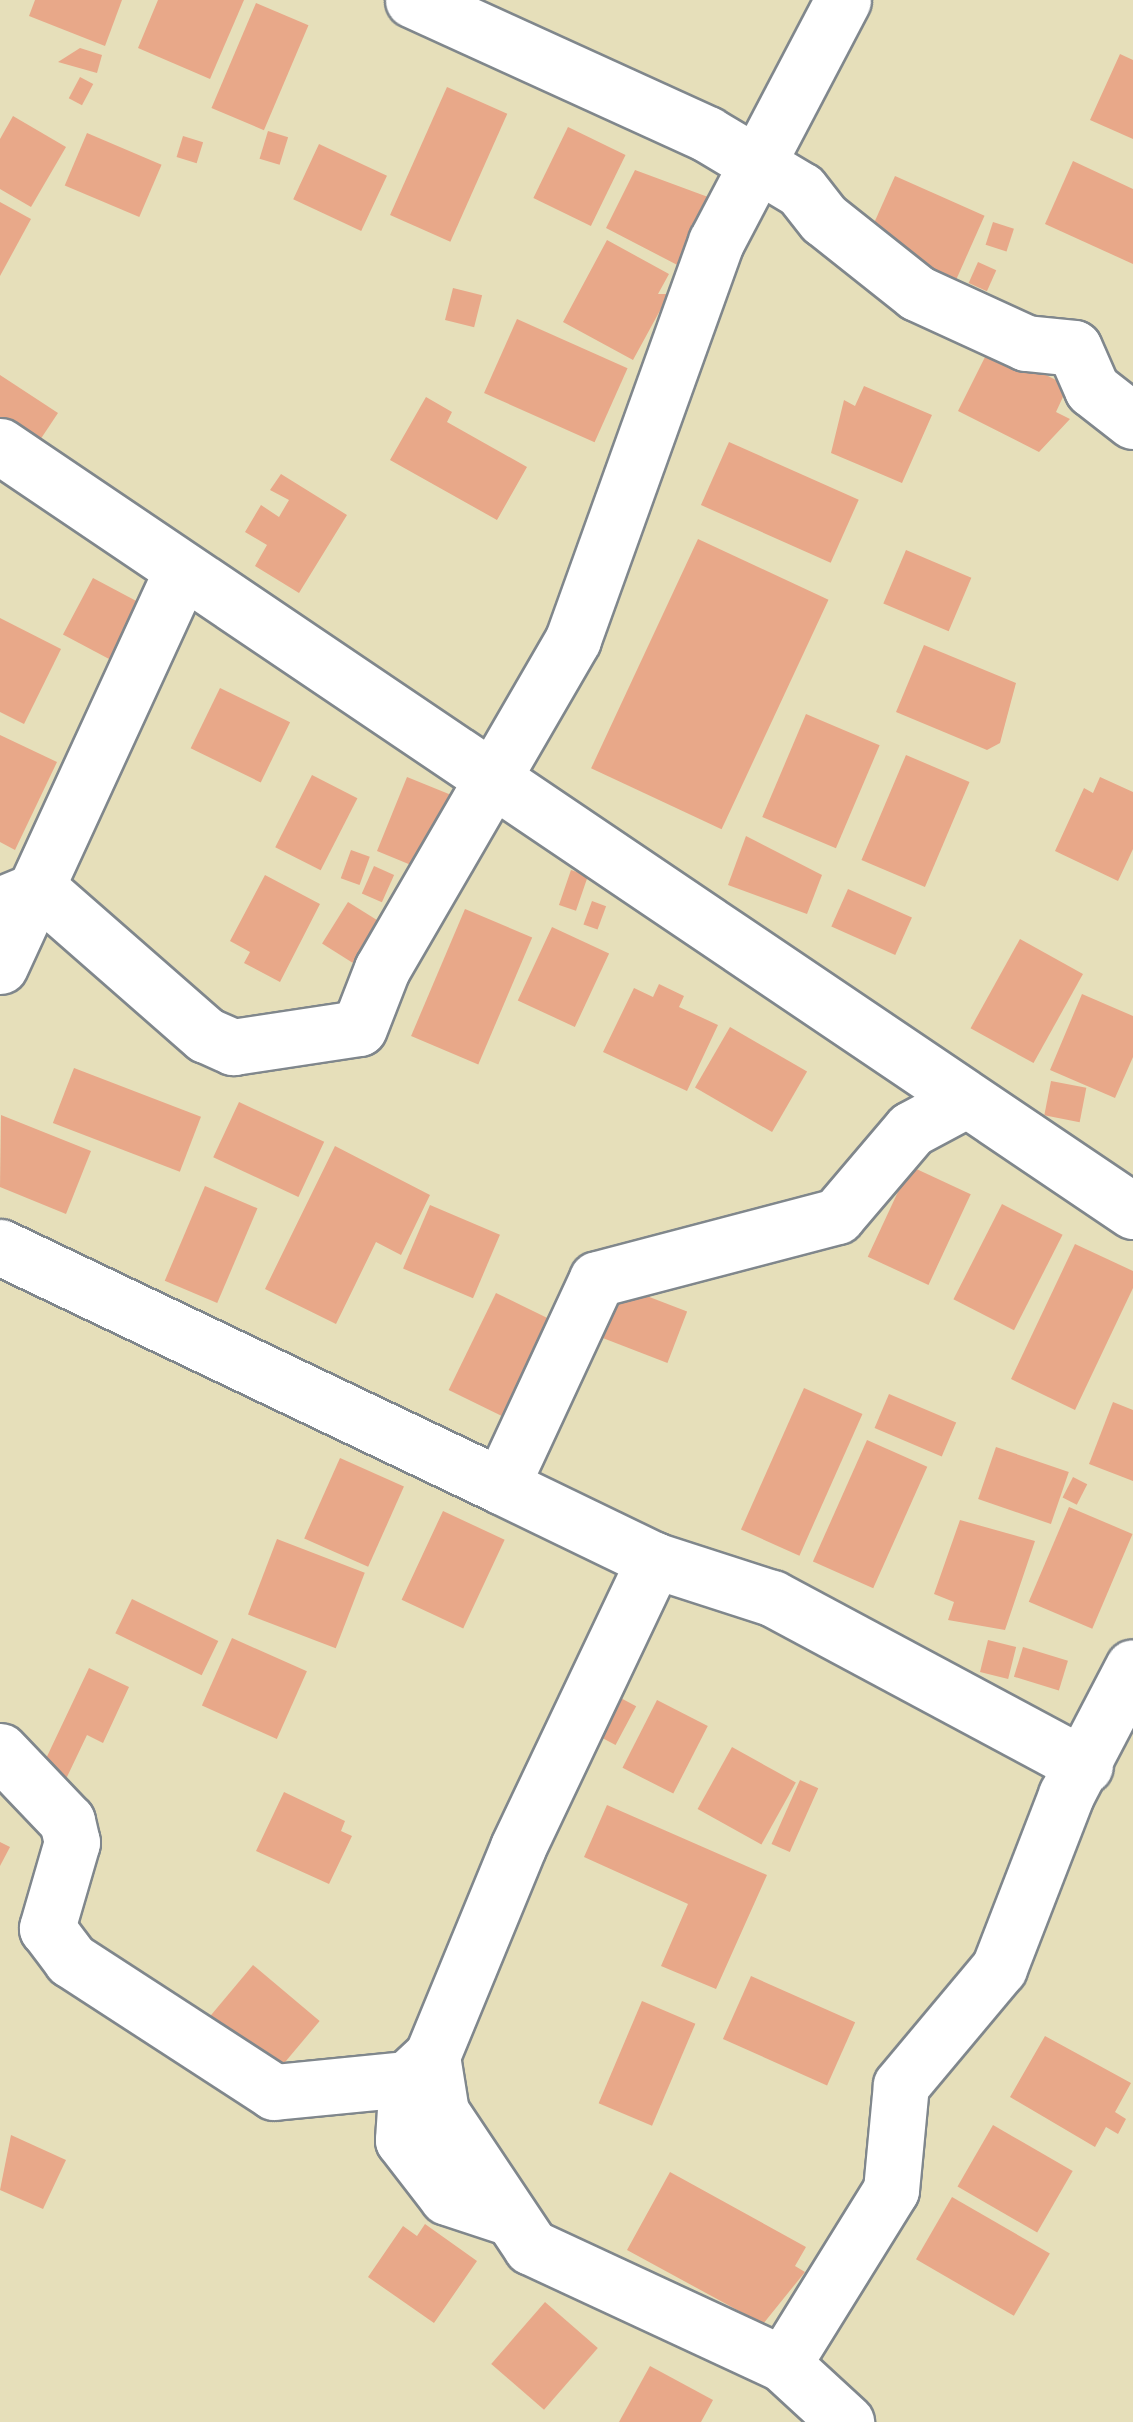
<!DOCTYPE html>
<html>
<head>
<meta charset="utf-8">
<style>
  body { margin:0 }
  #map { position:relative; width:1133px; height:2422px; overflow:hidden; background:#e6dfba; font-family:Pangolin,sans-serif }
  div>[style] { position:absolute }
  .building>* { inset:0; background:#e8a889; transform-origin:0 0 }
  .roads { filter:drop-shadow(2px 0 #80878c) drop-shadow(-2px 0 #80878c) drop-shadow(0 2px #80878c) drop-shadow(0 -2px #80878c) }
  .minor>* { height:55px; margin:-27.5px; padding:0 27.5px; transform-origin:27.5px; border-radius:27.5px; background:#fff }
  span { translate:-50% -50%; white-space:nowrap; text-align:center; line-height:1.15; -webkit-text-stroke:8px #fcf5e5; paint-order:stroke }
</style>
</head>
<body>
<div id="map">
  <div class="building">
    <i style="clip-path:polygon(35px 0,122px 0,105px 46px,29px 16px)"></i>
    <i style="clip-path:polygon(158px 0,244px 0,210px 79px,138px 48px)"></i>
    <i style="left:256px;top:3px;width:57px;height:114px;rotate:23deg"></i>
    <i style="clip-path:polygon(80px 48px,102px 55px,97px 73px,58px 62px)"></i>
    <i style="clip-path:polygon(1120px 54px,1133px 60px,1133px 139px,1090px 120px)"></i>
    <i style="left:80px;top:77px;width:15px;height:24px;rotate:28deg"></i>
    <i style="left:447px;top:87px;width:66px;height:140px;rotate:24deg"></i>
    <i style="clip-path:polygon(13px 116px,66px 147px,31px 207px,0 189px,0 139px)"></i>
    <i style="left:568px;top:127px;width:64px;height:79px;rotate:26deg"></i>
    <i style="left:268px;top:131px;width:21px;height:29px;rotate:17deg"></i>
    <i style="left:87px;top:133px;width:81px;height:57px;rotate:23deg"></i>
    <i style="left:183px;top:136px;width:21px;height:22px;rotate:17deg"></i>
    <i style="left:319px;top:144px;width:75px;height:61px;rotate:25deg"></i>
    <i style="clip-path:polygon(1073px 161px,1133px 189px,1133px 264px,1045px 224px)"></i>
    <i style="clip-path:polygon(635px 170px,708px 197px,700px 211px,713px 218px,687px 270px,606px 228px)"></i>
    <i style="left:895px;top:176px;width:98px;height:69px;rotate:24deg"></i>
    <i style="clip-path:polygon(0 202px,31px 219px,0 276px)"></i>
    <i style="left:993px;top:222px;width:22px;height:24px;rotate:18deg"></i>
    <i style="clip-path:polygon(607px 240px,669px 274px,658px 294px,669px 294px,633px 360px,563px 322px)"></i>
    <i style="left:978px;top:262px;width:20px;height:23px;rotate:24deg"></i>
    <i style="left:453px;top:288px;width:30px;height:33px;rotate:14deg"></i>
    <i style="left:517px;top:319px;width:121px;height:81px;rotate:24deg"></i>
    <i style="clip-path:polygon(990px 347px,1068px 386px,1056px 412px,1070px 419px,1039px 452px,958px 411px)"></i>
    <i style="clip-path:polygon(0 375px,58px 413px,38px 443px,0 418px)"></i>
    <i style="clip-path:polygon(864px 386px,932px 415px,902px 483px,831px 453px,844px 400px,855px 406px)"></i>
    <i style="clip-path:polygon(426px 397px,452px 412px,447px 422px,527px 467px,497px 520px,390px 460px)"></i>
    <i style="left:729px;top:442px;width:142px;height:69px;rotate:24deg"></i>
    <i style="clip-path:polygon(281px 474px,347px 515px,299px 593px,255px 566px,267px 545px,245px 532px,261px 505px,279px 517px,289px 500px,270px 490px)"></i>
    <i style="left:698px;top:539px;width:144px;height:253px;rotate:25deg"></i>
    <i style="left:906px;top:550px;width:71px;height:58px;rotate:23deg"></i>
    <i style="left:93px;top:578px;width:64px;height:64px;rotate:28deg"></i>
    <i style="clip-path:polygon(0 618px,61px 649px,24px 724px,0 712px)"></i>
    <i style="clip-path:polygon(924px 645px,1016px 683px,1000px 743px,987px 750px,896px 712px)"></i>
    <i style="left:220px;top:688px;width:78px;height:67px;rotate:26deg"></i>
    <i style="left:806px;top:714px;width:80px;height:112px;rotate:23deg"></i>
    <i style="clip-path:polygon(0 735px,57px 762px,15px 850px,0 842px)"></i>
    <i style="left:906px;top:755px;width:69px;height:114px;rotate:23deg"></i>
    <i style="left:312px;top:775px;width:51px;height:81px;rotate:27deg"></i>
    <i style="clip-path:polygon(407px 777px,471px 803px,428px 872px,377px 851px)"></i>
    <i style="clip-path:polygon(1100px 777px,1133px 792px,1133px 849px,1118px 881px,1055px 851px,1084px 788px,1093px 793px)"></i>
    <i style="clip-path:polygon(746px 836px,822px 875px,807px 914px,728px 885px)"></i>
    <i style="left:351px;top:850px;width:20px;height:30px;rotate:20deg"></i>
    <i style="left:374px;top:866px;width:22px;height:30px;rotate:24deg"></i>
    <i style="left:571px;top:870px;width:18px;height:37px;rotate:19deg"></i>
    <i style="clip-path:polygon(265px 875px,320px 904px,280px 982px,244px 963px,250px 952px,230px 941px)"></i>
    <i style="left:848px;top:889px;width:70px;height:41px;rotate:24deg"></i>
    <i style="left:592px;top:901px;width:15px;height:25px;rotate:20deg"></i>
    <i style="left:348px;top:902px;width:36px;height:49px;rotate:32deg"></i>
    <i style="left:465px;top:909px;width:73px;height:138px;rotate:23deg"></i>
    <i style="left:552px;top:927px;width:63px;height:81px;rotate:25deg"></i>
    <i style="left:1020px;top:939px;width:72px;height:102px;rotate:29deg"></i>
    <i style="clip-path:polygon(659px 984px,684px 996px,679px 1007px,718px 1025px,687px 1091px,603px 1052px,634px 988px,653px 997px)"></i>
    <i style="clip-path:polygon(1082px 994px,1133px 1016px,1133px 1057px,1115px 1098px,1050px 1070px)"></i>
    <i style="left:730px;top:1027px;width:89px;height:70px;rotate:30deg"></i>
    <i style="left:74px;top:1068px;width:136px;height:59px;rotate:21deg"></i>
    <i style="left:1051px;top:1081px;width:36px;height:35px;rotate:11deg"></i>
    <i style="left:239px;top:1102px;width:94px;height:61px;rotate:25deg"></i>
    <i style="clip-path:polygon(1px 1115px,91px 1151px,66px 1214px,0 1187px)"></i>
    <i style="clip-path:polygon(335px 1146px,430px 1195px,401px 1255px,376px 1242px,336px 1324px,265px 1289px)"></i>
    <i style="left:910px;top:1166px;width:67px;height:100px;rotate:25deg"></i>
    <i style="left:205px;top:1186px;width:57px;height:103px;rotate:23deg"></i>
    <i style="left:1002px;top:1204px;width:68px;height:107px;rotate:27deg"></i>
    <i style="left:430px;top:1205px;width:76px;height:69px;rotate:23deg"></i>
    <i style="clip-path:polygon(1075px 1244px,1133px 1271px,1133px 1288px,1075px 1410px,1011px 1379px)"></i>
    <i style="left:605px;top:1280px;width:88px;height:55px;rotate:21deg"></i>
    <i style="left:496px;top:1293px;width:73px;height:108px;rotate:26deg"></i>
    <i style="left:804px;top:1388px;width:64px;height:155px;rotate:24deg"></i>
    <i style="left:889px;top:1394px;width:73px;height:37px;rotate:23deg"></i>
    <i style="clip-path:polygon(1113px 1402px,1133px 1410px,1133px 1481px,1089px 1464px)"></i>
    <i style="left:867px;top:1440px;width:66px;height:133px;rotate:24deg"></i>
    <i style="left:996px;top:1447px;width:77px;height:55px;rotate:19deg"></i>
    <i style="left:340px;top:1458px;width:70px;height:88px;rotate:24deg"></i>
    <i style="left:1073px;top:1477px;width:16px;height:23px;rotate:27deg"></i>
    <i style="left:1069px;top:1507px;width:69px;height:103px;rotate:23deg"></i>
    <i style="left:443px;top:1511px;width:68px;height:98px;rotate:25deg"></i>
    <i style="clip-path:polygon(960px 1520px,1035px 1541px,1005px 1630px,948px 1620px,954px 1602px,934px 1594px)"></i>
    <i style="left:277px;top:1539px;width:94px;height:81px;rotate:21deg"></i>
    <i style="left:132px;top:1599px;width:96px;height:38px;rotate:26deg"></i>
    <i style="left:232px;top:1638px;width:82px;height:74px;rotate:24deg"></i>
    <i style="left:988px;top:1640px;width:29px;height:33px;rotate:14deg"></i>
    <i style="left:1023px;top:1647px;width:47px;height:31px;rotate:17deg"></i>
    <i style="clip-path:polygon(89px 1668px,129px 1687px,103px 1743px,87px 1735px,66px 1779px,42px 1767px)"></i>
    <i style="left:615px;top:1695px;width:24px;height:44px;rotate:28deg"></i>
    <i style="left:657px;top:1700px;width:57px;height:76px;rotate:27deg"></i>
    <i style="left:732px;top:1747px;width:73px;height:71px;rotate:29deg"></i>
    <i style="left:800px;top:1780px;width:20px;height:70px;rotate:24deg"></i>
    <i style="clip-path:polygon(284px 1792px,345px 1821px,341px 1831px,352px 1836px,329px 1884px,256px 1851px)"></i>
    <i style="clip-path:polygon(607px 1805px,767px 1875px,716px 1989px,661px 1966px,688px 1904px,584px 1857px)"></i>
    <i style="clip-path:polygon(0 1842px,10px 1847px,0 1866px)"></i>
    <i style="left:253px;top:1965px;width:87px;height:72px;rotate:40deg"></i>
    <i style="left:751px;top:1976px;width:114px;height:69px;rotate:24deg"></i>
    <i style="left:642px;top:2001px;width:58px;height:111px;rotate:23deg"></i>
    <i style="clip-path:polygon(1045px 2036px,1131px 2083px,1115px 2112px,1126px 2119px,1118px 2134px,1106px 2127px,1095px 2147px,1010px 2097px)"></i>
    <i style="left:993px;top:2125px;width:92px;height:71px;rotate:30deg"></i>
    <i style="clip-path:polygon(11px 2135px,66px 2160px,43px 2209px,0 2190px)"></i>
    <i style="clip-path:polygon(670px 2172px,806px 2247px,795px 2266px,805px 2272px,763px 2324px,627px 2250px)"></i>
    <i style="left:952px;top:2197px;width:113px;height:72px;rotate:30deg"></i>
    <i style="clip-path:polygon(425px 2224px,477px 2261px,434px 2323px,368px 2277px,403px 2226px,417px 2236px)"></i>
    <i style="left:545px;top:2302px;width:70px;height:82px;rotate:41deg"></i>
    <i style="clip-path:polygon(650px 2366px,713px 2400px,701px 2422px,619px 2422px)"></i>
  </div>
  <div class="roads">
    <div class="minor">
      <i style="left:413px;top:0;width:323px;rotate:24.5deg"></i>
      <i style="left:707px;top:134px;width:109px;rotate:30.8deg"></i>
      <i style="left:801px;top:190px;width:37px;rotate:52deg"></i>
      <i style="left:824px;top:219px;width:119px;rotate:38.5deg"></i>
      <i style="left:917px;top:293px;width:120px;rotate:24.6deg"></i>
      <i style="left:1026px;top:343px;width:48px;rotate:5.9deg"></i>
      <i style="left:1074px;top:348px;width:45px;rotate:66.3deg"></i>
      <i style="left:1092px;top:389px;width:52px;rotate:38deg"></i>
      <i style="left:0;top:446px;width:1367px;rotate:34.03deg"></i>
      <i style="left:0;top:905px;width:42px;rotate:-22.3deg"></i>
      <i style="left:39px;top:889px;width:222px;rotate:41.2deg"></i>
      <i style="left:206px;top:1035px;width:30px;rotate:24deg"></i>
      <i style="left:233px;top:1047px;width:127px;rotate:-8.6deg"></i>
      <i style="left:359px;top:1028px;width:63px;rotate:-68.7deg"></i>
      <i style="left:382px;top:969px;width:381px;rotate:-59.9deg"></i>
      <i style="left:573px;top:639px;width:422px;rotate:-70.2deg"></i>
      <i style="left:716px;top:242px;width:273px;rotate:-62.3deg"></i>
      <i style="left:0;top:966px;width:433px;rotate:-65.3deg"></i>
      <i style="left:0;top:1247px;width:555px;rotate:25.5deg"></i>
      <i style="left:654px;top:1560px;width:124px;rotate:17.9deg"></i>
      <i style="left:772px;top:1598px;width:355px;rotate:28.2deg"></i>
      <i style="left:0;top:1751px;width:97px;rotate:46.3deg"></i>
      <i style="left:67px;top:1821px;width:22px;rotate:77deg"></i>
      <i style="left:72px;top:1842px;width:90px;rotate:106.2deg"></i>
      <i style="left:47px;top:1928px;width:40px;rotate:53deg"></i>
      <i style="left:71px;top:1960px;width:242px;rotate:33deg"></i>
      <i style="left:274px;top:2092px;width:134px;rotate:-5.6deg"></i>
      <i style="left:407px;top:2079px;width:34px;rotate:-43deg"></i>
      <i style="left:432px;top:2056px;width:57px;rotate:80.9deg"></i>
      <i style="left:441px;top:2112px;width:162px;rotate:56.3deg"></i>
      <i style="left:531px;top:2247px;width:278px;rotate:24.9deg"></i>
      <i style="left:783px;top:2364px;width:86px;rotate:42.6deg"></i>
      <i style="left:432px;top:2056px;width:226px;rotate:-67.6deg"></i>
      <i style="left:518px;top:1847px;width:318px;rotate:-64.6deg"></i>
      <i style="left:654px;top:1560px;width:170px;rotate:-154.2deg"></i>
      <i style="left:501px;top:1486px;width:228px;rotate:-65.1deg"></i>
      <i style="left:597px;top:1279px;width:248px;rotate:-14.7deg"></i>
      <i style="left:837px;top:1216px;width:114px;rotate:-49.6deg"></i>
      <i style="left:911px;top:1129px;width:61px;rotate:-28.2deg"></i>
      <i style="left:407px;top:2079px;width:61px;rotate:93.8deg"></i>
      <i style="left:403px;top:2140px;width:72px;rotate:52.3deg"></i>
      <i style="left:447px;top:2197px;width:64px;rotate:18.2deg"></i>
      <i style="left:783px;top:2364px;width:205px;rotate:-58.2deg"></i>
      <i style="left:891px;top:2190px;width:105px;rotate:-84.6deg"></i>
      <i style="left:901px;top:2085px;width:153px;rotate:-50.1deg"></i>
      <i style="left:999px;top:1968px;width:186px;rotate:-68.8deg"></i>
      <i style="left:1066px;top:1795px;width:144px;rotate:-62.4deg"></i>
    </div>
  </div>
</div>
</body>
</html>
